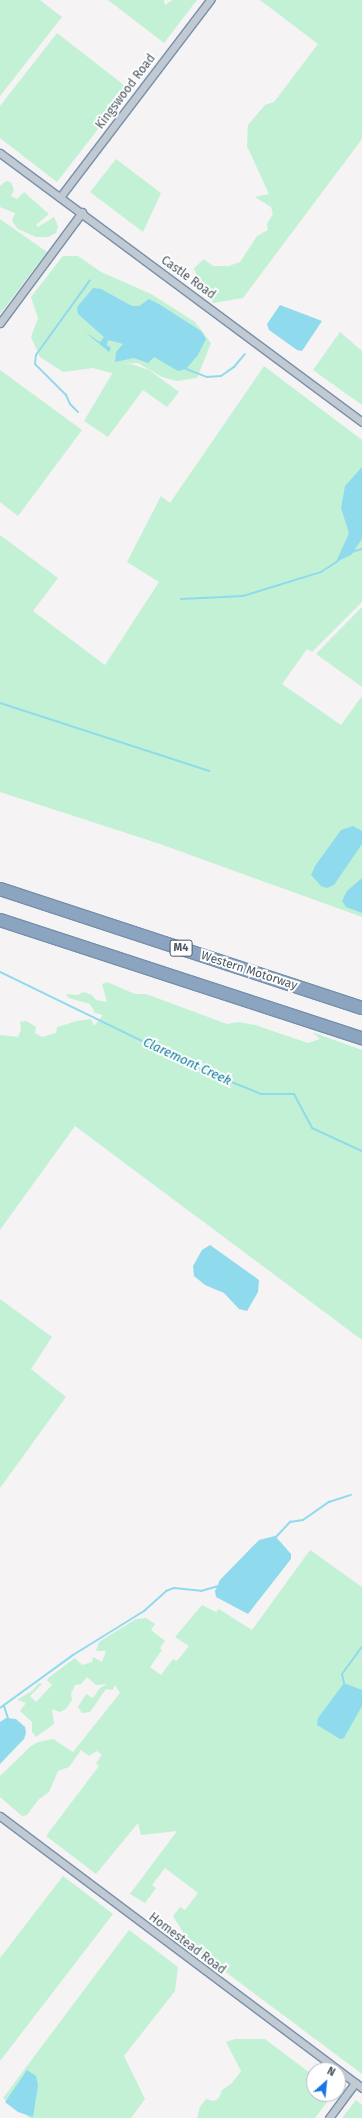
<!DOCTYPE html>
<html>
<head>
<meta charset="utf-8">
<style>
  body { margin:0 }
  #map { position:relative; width:362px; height:2118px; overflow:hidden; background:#f5f3f3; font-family:"Fira Sans",sans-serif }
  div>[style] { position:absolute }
  .green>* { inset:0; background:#c3f1d5 }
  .water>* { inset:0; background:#90daee }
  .stream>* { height:2px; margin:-1px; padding:0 1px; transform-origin:1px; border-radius:1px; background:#90daee }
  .roads { filter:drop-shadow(1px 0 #7690ad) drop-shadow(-1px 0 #7690ad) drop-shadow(0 1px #7690ad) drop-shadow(0 -1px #7690ad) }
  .minor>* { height:7px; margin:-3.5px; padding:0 3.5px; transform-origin:3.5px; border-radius:3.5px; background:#c1cad2 }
  .motorway>* { height:12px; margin:-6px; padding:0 6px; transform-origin:6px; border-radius:6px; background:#8ba5c1 }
  span { translate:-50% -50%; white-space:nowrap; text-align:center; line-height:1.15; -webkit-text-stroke:4px #fff; paint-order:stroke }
  .shield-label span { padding:1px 3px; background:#fff; border:1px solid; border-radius:3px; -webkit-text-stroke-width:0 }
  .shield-label { font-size:11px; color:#4a5661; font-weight:700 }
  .street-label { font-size:12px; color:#4a5661 }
  .water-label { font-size:13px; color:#0c7c9b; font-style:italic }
  .north { position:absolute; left:306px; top:2062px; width:40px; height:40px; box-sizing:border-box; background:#fff; border:1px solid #b7bbc0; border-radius:50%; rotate:27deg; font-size:11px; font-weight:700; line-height:16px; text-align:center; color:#4a5661 }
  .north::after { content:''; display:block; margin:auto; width:14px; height:18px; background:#1a73e8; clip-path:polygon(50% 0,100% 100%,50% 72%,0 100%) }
</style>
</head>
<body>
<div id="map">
  <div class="green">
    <i style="clip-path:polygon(0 0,40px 0,62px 17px,0 96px)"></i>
    <i style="clip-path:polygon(108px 0,164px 0,165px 5px,172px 0,197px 0,164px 43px)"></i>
    <i style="clip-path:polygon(260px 0,362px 0,362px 139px,243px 298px,213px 303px,200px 287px,194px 268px,204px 259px,213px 266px,229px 266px,240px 262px,257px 236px,268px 230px,267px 224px,273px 214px,271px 207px,255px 197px,269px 194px,247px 146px,248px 125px,265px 105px,274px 102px,318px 44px)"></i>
    <i style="clip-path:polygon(57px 33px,129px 89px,57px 182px,0 138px,0 106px)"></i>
    <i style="clip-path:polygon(116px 159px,161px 193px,143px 232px,90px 192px)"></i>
    <i style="clip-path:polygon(6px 181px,11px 182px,14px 190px,11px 196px,17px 199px,24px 192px,49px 214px,36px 225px,38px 227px,54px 217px,58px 226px,56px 233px,48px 237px,36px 237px,18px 229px,12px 221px,15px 213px,0 207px,0 186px)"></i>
    <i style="clip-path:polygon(0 219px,47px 252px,0 314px)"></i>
    <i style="clip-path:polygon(63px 256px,78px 256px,101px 272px,151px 294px,195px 322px,211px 343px,197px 378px,177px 381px,162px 377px,138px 363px,121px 364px,131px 364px,149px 370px,179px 392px,167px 407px,143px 390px,108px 437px,84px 421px,113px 372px,111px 373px,93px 368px,63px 372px,40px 357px,31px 337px,38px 318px,31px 297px)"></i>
    <i style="clip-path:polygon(340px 332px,362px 351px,362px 405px,313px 370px)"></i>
    <i style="clip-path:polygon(264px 366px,362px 440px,362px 602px,312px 652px,307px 649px,282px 684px,341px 725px,362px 696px,362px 917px,160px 844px,0 792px,0 535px,58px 578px,33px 611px,105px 665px,159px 582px,127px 562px,161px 496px,170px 503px)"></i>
    <i style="clip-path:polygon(0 370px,82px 430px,18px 516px,0 502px)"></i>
    <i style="clip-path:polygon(362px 607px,362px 687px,316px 654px)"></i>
    <i style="clip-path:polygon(107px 982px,135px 994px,146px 994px,227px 1024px,238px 1022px,255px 1025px,308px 1043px,320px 1039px,312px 1032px,362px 1050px,362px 1340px,75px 1126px,0 1230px,0 1035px,18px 1037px,21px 1030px,20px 1022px,26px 1021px,36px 1027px,35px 1033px,42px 1037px,56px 1033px,57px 1027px,77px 1021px,91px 1019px,94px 1026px,103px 1015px,95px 1013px,90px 1004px,69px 998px,66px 994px,78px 995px,83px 992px,92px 995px,96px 1000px,107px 1002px,102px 984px)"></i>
    <i style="clip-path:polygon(0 1299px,52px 1337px,31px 1369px,66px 1397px,0 1488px)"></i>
    <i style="clip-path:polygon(310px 1550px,362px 1587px,362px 2074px,183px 1940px,183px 1932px,173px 1916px,180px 1907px,185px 1910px,198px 1893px,165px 1868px,152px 1885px,156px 1888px,145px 1903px,130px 1894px,177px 1831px,141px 1835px,138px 1823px,96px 1874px,46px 1836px,99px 1766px,96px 1763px,102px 1755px,97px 1751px,89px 1756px,81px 1750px,69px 1767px,58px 1771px,49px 1792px,38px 1800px,27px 1815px,22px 1816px,0 1797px,0 1776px,31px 1746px,38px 1742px,53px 1739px,73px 1752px,120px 1693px,115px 1685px,113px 1690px,106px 1689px,90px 1712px,82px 1713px,78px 1707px,86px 1694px,93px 1698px,100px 1688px,107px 1684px,96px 1685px,87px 1677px,81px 1684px,75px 1685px,71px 1694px,72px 1700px,66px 1709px,60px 1712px,52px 1709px,54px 1724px,36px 1737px,32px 1732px,32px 1722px,20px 1711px,26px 1703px,17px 1700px,32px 1691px,39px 1683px,42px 1684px,30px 1696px,36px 1702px,52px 1685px,47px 1680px,48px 1678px,75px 1658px,82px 1665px,92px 1662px,93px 1657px,102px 1662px,106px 1651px,96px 1651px,99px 1642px,136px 1619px,146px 1618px,155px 1624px,151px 1630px,165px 1641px,160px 1648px,162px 1650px,150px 1667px,161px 1675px,173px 1659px,177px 1661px,189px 1646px,175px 1637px,202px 1605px,216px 1612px,219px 1609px,252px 1630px)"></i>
    <i style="clip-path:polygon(63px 1876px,113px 1914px,0 2061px,0 1958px)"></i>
    <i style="clip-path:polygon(129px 1930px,178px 1967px,175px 1991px,124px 2056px,145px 2099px,131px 2118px,30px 2118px,3px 2098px)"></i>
    <i style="clip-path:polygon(235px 2039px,265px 2039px,314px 2076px,314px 2094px,333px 2094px,315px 2118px,197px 2118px,200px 2107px,206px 2099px,214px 2101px,219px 2098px,222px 2090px,232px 2083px,241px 2071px,226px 2042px)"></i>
    <i style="clip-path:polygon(356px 2100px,362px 2105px,362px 2118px,342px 2118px)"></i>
  </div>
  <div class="water">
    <i style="clip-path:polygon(93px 288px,101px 289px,132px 306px,139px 306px,149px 299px,159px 304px,201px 331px,206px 339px,198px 355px,186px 369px,178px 371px,154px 357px,148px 363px,134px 358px,115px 362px,116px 352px,123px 344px,108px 340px,107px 345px,111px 348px,109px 352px,85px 332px,100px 342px,104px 337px,78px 314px,77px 307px)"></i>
    <i style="clip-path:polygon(280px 305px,322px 321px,302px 351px,297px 350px,269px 330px,267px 324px)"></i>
    <i style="clip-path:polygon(362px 467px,362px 539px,351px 555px,336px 562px,349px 533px,341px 508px,345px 486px)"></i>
    <i style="clip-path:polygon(353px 826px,362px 831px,362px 844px,334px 885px,327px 888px,321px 886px,311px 875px,315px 866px,341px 830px)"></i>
    <i style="clip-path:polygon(362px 878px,362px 913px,346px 907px,342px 901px,347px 891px)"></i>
    <i style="clip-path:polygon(210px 1245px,259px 1280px,258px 1292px,247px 1311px,239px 1309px,224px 1293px,205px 1285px,194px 1276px,193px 1266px,202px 1250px)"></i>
    <i style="clip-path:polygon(275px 1536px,291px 1554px,291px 1559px,248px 1614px,216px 1597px,215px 1591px,220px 1580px,259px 1540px)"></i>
    <i style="clip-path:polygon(344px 1683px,362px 1690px,362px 1706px,344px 1738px,340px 1739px,317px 1725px,318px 1718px)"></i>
    <i style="clip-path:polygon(6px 1718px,16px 1719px,25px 1727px,26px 1733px,24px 1739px,0 1764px,0 1722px)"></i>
    <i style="clip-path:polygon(27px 2070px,36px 2076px,38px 2085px,33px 2117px,18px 2112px,5px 2102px)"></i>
  </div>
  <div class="stream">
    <i style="left:186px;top:369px;width:22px;rotate:21deg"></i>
    <i style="left:207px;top:377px;width:14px;rotate:-4deg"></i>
    <i style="left:221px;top:376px;width:16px;rotate:-35deg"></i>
    <i style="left:234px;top:367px;width:17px;rotate:-50deg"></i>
    <i style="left:78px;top:412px;width:11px;rotate:-135deg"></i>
    <i style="left:70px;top:404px;width:10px;rotate:-114deg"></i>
    <i style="left:66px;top:395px;width:44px;rotate:-135deg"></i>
    <i style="left:35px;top:364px;width:9px;rotate:-84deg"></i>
    <i style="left:36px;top:355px;width:92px;rotate:-54.2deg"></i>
    <i style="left:352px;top:552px;width:10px;rotate:-17deg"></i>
    <i style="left:181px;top:599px;width:62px;rotate:-2.8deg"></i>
    <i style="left:243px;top:596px;width:82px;rotate:-17.1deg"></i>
    <i style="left:321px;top:572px;width:20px;rotate:-33deg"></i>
    <i style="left:0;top:703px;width:220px;rotate:18deg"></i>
    <i style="left:0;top:972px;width:225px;rotate:25.9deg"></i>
    <i style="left:202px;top:1070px;width:64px;rotate:22.1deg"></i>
    <i style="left:261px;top:1094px;width:33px"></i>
    <i style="left:294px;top:1094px;width:38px;rotate:62deg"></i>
    <i style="left:312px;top:1128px;width:55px;rotate:24.7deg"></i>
    <i style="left:276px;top:1537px;width:21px;rotate:-47deg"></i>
    <i style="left:290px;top:1522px;width:13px;rotate:-9deg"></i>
    <i style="left:303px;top:1520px;width:32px;rotate:-35deg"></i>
    <i style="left:329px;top:1502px;width:23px;rotate:-18deg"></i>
    <i style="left:344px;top:1683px;width:9px;rotate:-103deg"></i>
    <i style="left:342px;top:1674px;width:34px;rotate:-54deg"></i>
    <i style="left:4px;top:1706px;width:13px;rotate:72deg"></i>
    <i style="left:0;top:1708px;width:90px;rotate:-36deg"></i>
    <i style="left:73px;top:1655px;width:84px;rotate:-31.8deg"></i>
    <i style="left:144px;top:1611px;width:30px;rotate:-42deg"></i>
    <i style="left:166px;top:1591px;width:9px;rotate:-21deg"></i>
    <i style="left:174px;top:1588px;width:27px;rotate:6deg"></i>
    <i style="left:201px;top:1591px;width:18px;rotate:-16deg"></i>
  </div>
  <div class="roads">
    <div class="minor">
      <i style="left:0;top:153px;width:451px;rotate:36.6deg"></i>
      <i style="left:60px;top:197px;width:248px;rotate:-52.7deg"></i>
      <i style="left:0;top:323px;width:138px;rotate:-53.5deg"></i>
      <i style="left:0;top:1816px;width:453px;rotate:36.9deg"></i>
      <i style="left:329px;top:2118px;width:44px;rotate:-53.4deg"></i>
    </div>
    <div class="motorway">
      <i style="left:0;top:889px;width:381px;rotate:18.2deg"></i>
      <i style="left:0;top:920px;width:381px;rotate:18.1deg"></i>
    </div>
  </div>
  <div class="shield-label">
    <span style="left:181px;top:948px">M4</span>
  </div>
  <div class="street-label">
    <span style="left:126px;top:92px;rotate:-53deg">Kingswood Road</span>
    <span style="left:188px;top:278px;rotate:36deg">Castle Road</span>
    <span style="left:249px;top:971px;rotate:18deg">Western Motorway</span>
    <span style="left:187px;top:1944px;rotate:37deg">Homestead Road</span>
  </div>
  <div class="water-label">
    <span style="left:187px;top:1062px;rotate:25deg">Claremont Creek</span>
  </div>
  <div class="north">N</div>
</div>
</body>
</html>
